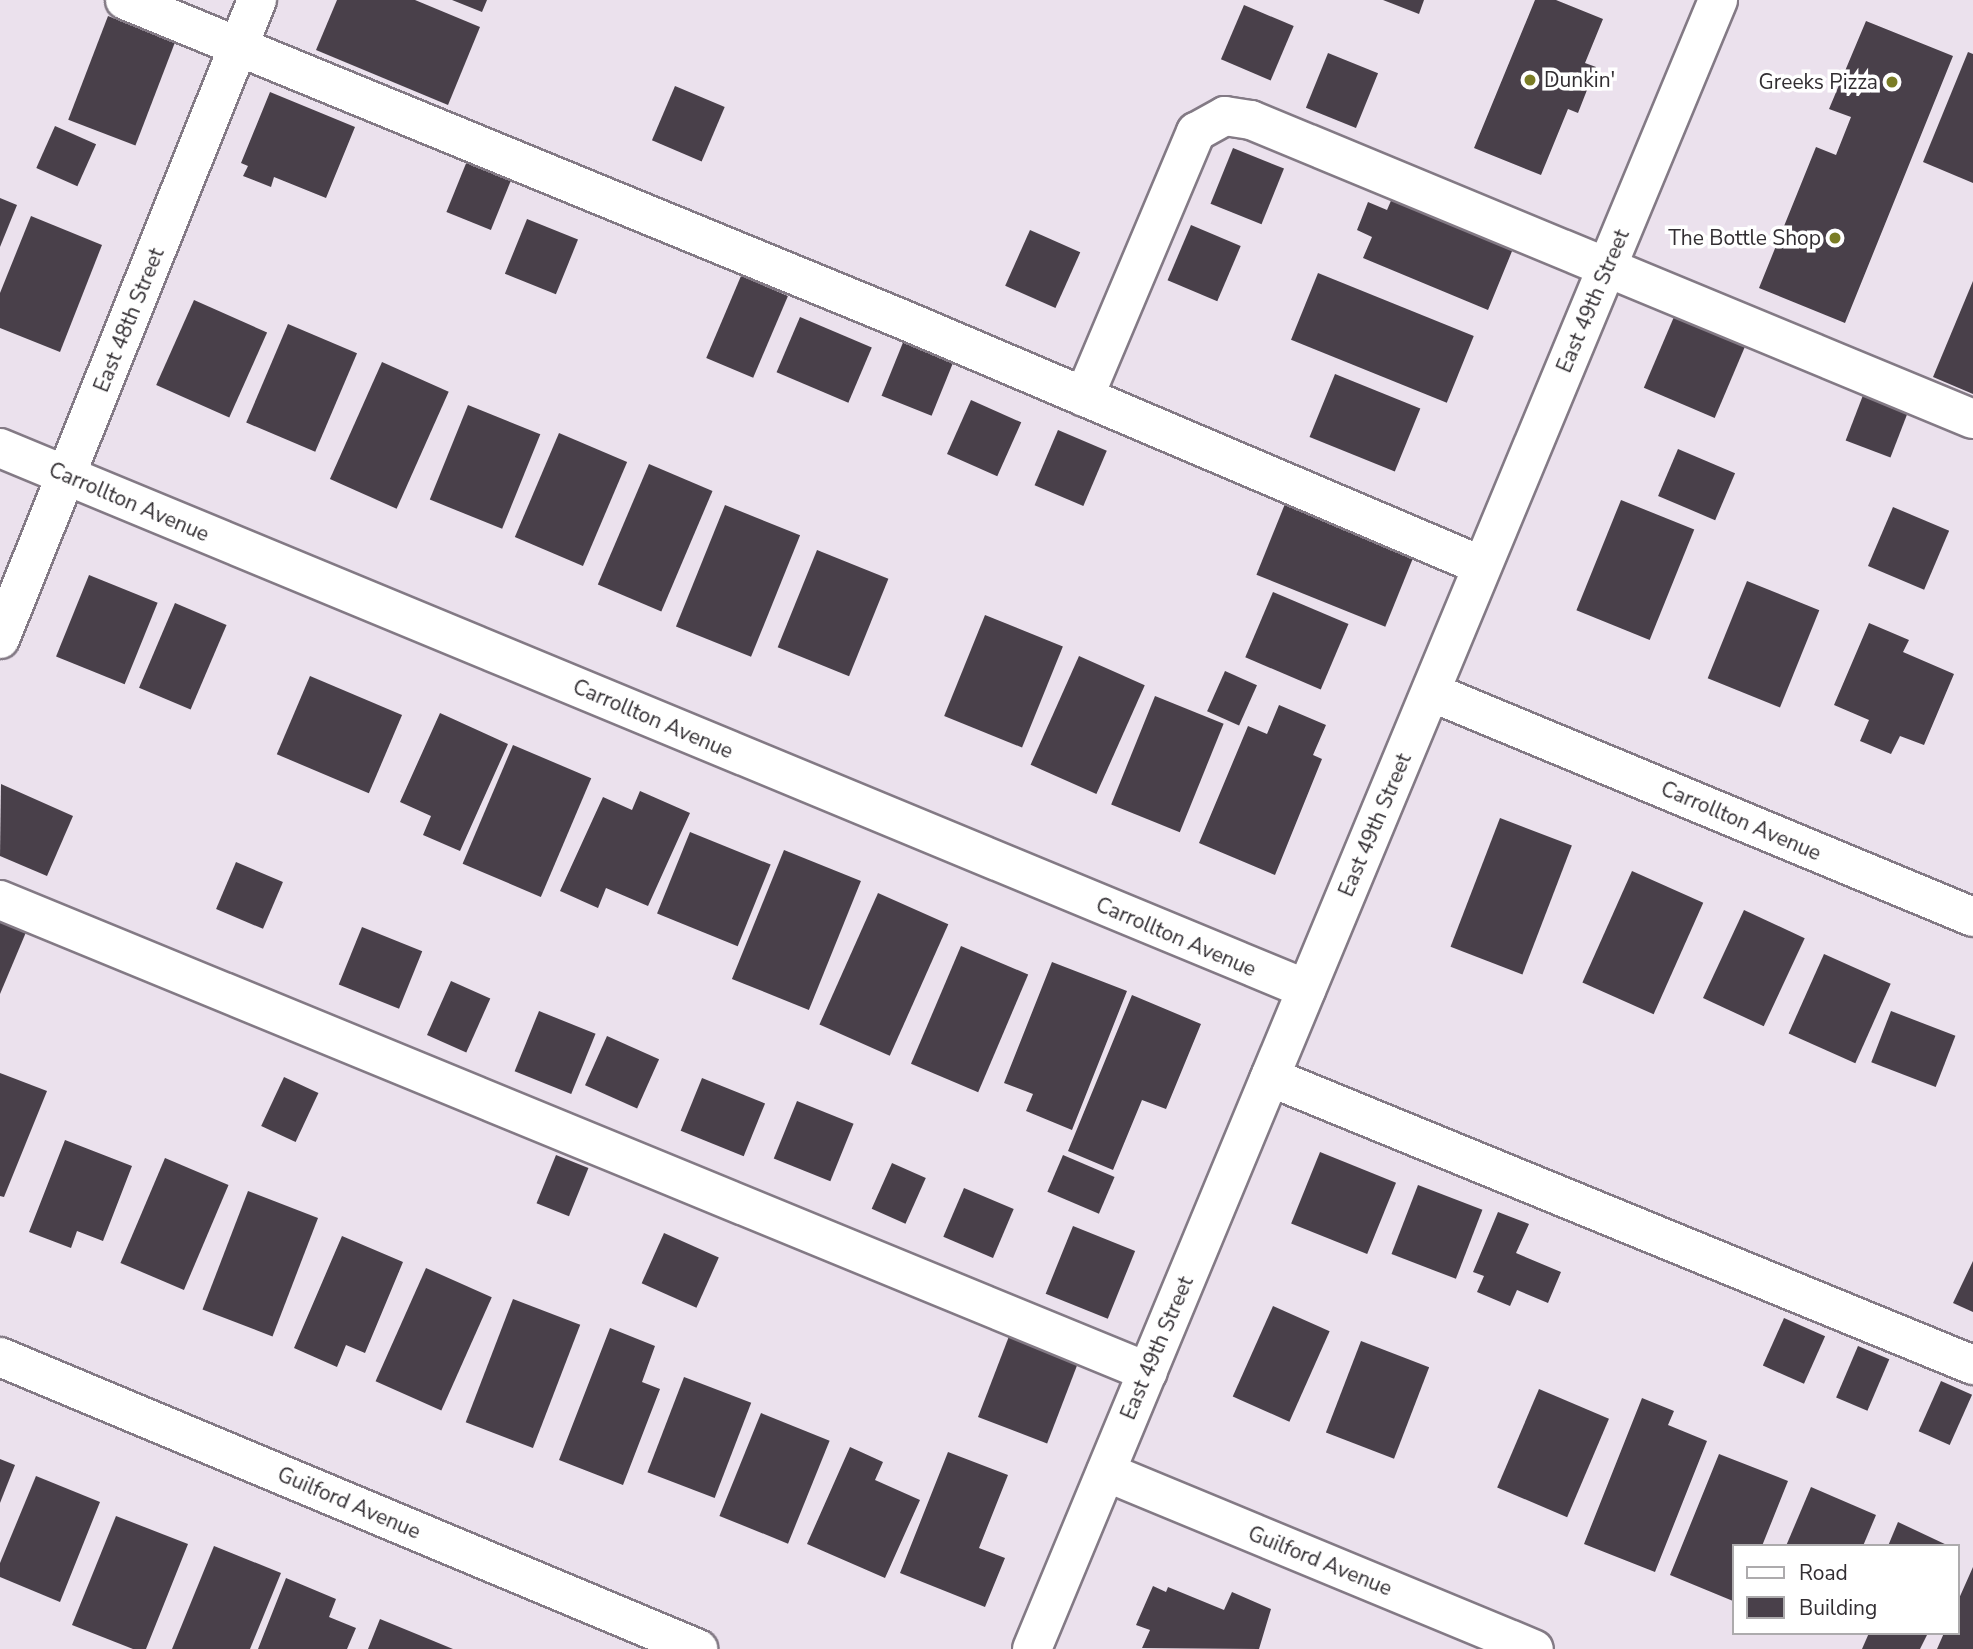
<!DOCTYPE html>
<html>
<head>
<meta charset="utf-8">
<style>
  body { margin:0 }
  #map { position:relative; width:1973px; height:1649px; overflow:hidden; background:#ebe1ed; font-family:"Nunito Sans",sans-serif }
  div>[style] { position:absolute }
  .building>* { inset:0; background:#49404a; transform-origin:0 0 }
  .roads { filter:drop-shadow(2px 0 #837a85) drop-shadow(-2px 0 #837a85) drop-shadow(0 2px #837a85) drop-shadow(0 -2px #837a85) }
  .minor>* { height:38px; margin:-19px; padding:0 19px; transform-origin:19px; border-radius:19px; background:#fff }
  .dots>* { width:19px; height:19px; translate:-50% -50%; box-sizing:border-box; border:4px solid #fff; border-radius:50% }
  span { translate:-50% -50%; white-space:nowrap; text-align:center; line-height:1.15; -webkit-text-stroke:7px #fff; paint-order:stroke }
  .poi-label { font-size:21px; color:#322e32 }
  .left { translate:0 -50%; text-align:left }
  .right { translate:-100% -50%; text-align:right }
  .street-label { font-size:21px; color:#322e32 }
  .legend { position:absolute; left:1732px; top:1544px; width:228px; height:91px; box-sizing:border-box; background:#fff; border:2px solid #adabad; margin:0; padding:9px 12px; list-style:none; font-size:21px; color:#322e32 }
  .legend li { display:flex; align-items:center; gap:14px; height:35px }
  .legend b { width:35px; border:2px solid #adabad }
</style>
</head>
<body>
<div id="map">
  <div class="building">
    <i style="clip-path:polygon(337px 0,415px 0,480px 27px,448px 105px,316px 50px)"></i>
    <i style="clip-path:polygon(452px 0,487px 0,482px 12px)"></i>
    <i style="clip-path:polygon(1383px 0,1424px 0,1419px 14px)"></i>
    <i style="clip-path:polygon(1535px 0,1556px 0,1603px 19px,1585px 63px,1596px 67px,1578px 113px,1568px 109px,1541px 175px,1474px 148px)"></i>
    <i style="left:1244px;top:5px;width:54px;height:59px;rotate:23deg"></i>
    <i style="left:108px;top:16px;width:72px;height:111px;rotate:21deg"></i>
    <i style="clip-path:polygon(1866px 21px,1953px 56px,1845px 323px,1759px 288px,1816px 147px,1836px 155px,1851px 117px,1829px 109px)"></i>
    <i style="clip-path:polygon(1968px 52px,1973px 54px,1973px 183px,1923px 162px)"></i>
    <i style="left:1328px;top:53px;width:54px;height:59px;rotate:22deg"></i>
    <i style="left:675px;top:86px;width:54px;height:59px;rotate:23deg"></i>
    <i style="clip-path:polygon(270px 92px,355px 127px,326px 198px,274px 177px,271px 187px,243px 176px,248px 166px,241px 163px)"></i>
    <i style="left:55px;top:126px;width:45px;height:46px;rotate:24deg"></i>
    <i style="left:1233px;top:148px;width:55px;height:60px;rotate:22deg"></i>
    <i style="left:467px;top:161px;width:48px;height:55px;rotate:22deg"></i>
    <i style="clip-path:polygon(1396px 189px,1517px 239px,1488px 310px,1363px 258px,1372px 237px,1357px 230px,1368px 202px,1387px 210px)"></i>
    <i style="clip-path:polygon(0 198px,17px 205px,0 247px)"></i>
    <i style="clip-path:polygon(31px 216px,102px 245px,60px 352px,0 328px,0 293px)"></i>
    <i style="left:527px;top:219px;width:55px;height:59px;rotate:22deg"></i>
    <i style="left:1191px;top:225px;width:54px;height:60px;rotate:23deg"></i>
    <i style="left:1030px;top:230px;width:55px;height:61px;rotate:24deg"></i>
    <i style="left:1318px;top:273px;width:168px;height:72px;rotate:22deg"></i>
    <i style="left:741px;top:276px;width:51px;height:89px;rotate:23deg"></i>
    <i style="clip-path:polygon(1973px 281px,1973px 394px,1933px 377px)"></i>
    <i style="left:194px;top:300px;width:80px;height:93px;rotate:24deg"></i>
    <i style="left:1679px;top:305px;width:77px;height:90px;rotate:23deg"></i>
    <i style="left:800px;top:317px;width:78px;height:60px;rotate:23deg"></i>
    <i style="left:288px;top:324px;width:75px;height:107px;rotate:23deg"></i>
    <i style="left:904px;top:340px;width:54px;height:60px;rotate:22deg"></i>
    <i style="left:382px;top:362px;width:73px;height:128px;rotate:24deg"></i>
    <i style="left:1335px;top:374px;width:92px;height:68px;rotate:22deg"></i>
    <i style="left:1865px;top:390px;width:48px;height:54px;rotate:21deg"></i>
    <i style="left:971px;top:400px;width:55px;height:59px;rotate:24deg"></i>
    <i style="left:468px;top:405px;width:78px;height:102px;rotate:22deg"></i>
    <i style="left:1058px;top:430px;width:53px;height:60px;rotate:23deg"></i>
    <i style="left:559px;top:433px;width:74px;height:113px;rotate:23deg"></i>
    <i style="left:1678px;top:449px;width:62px;height:51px;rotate:23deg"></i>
    <i style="left:649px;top:464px;width:69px;height:131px;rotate:23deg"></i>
    <i style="left:1289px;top:494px;width:139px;height:87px;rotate:22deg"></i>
    <i style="left:1621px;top:500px;width:79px;height:119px;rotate:22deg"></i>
    <i style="left:725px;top:505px;width:81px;height:131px;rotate:22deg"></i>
    <i style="left:1893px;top:507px;width:61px;height:64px;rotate:23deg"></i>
    <i style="left:817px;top:550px;width:77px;height:105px;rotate:22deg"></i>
    <i style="left:89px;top:575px;width:74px;height:88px;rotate:22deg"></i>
    <i style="left:1747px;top:581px;width:78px;height:105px;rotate:22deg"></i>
    <i style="left:1273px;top:592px;width:82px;height:71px;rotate:23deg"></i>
    <i style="left:175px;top:603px;width:56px;height:92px;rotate:23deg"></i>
    <i style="left:985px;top:615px;width:84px;height:109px;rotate:22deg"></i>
    <i style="clip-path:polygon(1869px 623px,1909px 640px,1903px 652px,1954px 674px,1924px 745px,1900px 736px,1891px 754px,1860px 741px,1869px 720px,1834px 705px)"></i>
    <i style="left:1079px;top:656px;width:72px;height:119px;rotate:24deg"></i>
    <i style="left:1225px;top:671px;width:35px;height:44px;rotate:24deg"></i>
    <i style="left:310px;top:676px;width:100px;height:85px;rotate:23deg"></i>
    <i style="left:1155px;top:696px;width:74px;height:117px;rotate:22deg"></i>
    <i style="clip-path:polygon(1279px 705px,1326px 725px,1313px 755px,1322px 759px,1275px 875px,1199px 843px,1248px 726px,1267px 734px)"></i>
    <i style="clip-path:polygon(440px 713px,508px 744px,460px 851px,423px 835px,431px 816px,400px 802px)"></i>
    <i style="left:513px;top:745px;width:85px;height:129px;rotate:23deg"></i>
    <i style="clip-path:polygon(1px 784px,73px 816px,47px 876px,0 856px)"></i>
    <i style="clip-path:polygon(640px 791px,690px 813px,648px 906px,606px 888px,598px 908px,560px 891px,603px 797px,632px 810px)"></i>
    <i style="left:1500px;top:818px;width:77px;height:138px;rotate:21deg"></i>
    <i style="left:690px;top:832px;width:87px;height:88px;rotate:22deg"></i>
    <i style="left:784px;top:850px;width:83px;height:139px;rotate:22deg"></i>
    <i style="left:236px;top:862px;width:51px;height:51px;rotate:23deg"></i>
    <i style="left:1632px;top:871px;width:78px;height:122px;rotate:24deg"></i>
    <i style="left:878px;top:893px;width:77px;height:144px;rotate:24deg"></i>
    <i style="clip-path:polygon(0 904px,32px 918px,0 994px)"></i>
    <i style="left:1744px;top:910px;width:67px;height:97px;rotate:25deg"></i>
    <i style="left:362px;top:927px;width:65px;height:62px;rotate:22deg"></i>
    <i style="left:961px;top:946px;width:73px;height:128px;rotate:23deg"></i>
    <i style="left:1824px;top:954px;width:73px;height:87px;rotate:24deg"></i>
    <i style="clip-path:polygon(1052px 962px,1127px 991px,1072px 1130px,1026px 1111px,1033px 1094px,1004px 1083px)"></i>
    <i style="left:451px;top:981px;width:43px;height:59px;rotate:24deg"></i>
    <i style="clip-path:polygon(1132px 995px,1201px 1024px,1166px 1109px,1142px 1100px,1113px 1170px,1068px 1151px)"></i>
    <i style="left:539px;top:1011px;width:61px;height:65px;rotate:22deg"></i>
    <i style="left:1891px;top:1011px;width:69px;height:55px;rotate:21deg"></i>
    <i style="left:607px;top:1036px;width:57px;height:54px;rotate:24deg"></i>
    <i style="clip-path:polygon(0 1073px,47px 1091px,4px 1197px,0 1196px)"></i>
    <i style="left:284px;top:1077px;width:38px;height:54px;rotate:25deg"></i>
    <i style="left:702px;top:1078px;width:68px;height:57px;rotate:22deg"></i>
    <i style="left:797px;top:1101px;width:61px;height:62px;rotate:22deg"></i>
    <i style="clip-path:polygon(65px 1140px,132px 1166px,103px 1241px,77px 1231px,71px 1248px,29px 1232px)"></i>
    <i style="left:1320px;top:1152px;width:82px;height:77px;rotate:22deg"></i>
    <i style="left:556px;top:1155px;width:35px;height:52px;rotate:22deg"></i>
    <i style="left:1063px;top:1155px;width:56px;height:40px;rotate:23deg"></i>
    <i style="left:165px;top:1158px;width:69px;height:114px;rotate:23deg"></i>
    <i style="left:892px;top:1163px;width:37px;height:50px;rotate:24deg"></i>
    <i style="left:1418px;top:1185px;width:69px;height:74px;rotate:21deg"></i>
    <i style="left:964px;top:1188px;width:54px;height:53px;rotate:23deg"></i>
    <i style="left:248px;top:1191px;width:75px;height:127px;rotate:21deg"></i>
    <i style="clip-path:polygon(1498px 1212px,1529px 1224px,1516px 1253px,1561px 1272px,1548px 1303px,1517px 1290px,1510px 1306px,1477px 1292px,1484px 1276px,1473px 1272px)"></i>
    <i style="left:1073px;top:1226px;width:67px;height:73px;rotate:22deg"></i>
    <i style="left:664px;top:1233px;width:60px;height:55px;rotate:24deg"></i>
    <i style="clip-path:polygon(342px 1236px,403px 1262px,365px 1353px,346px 1345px,337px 1367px,294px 1348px)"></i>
    <i style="clip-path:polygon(1973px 1261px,1973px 1312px,1953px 1303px)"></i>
    <i style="left:426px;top:1268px;width:72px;height:124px;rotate:24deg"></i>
    <i style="left:513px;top:1299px;width:72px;height:132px;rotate:21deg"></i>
    <i style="left:1273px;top:1306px;width:62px;height:99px;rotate:24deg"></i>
    <i style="left:1784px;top:1318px;width:45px;height:52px;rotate:24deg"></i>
    <i style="clip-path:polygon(610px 1328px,655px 1346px,642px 1382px,660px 1389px,623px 1485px,559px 1460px)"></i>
    <i style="left:1011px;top:1331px;width:74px;height:92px;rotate:21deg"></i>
    <i style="left:1361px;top:1341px;width:73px;height:98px;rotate:21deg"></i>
    <i style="left:1858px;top:1346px;width:34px;height:56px;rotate:23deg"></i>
    <i style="left:684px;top:1377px;width:72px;height:102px;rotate:21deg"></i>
    <i style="left:1941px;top:1381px;width:34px;height:55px;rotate:24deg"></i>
    <i style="left:1539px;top:1389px;width:76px;height:107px;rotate:23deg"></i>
    <i style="clip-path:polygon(1642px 1398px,1674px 1411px,1668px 1425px,1707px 1441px,1655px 1572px,1584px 1544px)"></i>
    <i style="left:761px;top:1413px;width:74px;height:111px;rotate:22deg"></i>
    <i style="clip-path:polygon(850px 1447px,883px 1462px,875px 1480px,920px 1500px,885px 1578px,807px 1544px)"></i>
    <i style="clip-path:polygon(948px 1452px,1008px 1475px,979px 1548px,1005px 1558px,985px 1607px,900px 1573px)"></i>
    <i style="clip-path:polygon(1719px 1454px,1788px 1481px,1762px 1546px,1733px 1546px,1733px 1601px,1670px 1575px)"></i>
    <i style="clip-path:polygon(0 1459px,15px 1465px,0 1503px)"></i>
    <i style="clip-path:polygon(36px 1476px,100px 1502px,60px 1602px,0 1577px,0 1563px)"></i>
    <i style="clip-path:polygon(1811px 1487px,1876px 1515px,1863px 1546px,1786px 1546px)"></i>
    <i style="clip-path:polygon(116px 1516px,188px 1544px,146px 1649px,133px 1649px,72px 1625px)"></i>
    <i style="clip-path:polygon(1898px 1522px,1949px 1546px,1888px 1546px)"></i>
    <i style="clip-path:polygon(214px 1546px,281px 1573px,250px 1649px,172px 1649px)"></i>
    <i style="clip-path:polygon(1973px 1567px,1973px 1649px,1937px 1649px,1944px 1633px,1957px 1633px,1957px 1603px)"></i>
    <i style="clip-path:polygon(286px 1578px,336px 1599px,329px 1617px,356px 1628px,347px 1649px,258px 1649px)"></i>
    <i style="clip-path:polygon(1153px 1586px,1166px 1592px,1168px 1587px,1224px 1610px,1232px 1592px,1271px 1609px,1259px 1649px,1142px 1648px,1150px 1630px,1136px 1625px)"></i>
    <i style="clip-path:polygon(380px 1619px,453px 1649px,368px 1649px)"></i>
    <i style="clip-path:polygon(1869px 1633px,1928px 1633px,1920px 1649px,1862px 1649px)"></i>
  </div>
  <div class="roads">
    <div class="minor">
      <i style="left:125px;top:0;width:842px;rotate:22.33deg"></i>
      <i style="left:904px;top:320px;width:628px;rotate:23.05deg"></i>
      <i style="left:1084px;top:397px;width:288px;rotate:-67.1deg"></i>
      <i style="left:1196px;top:132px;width:33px;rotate:-29deg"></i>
      <i style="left:1225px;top:116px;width:26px;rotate:9deg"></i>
      <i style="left:1251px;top:120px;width:781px;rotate:22.5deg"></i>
      <i style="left:0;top:448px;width:1414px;rotate:22.5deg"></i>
      <i style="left:0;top:639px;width:689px;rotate:-68.09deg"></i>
      <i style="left:1431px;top:692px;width:587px;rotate:22.54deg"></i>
      <i style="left:0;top:900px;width:1241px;rotate:22.35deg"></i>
      <i style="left:1270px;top:1077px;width:760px;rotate:22.28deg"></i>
      <i style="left:0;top:1357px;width:757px;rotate:22.7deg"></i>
      <i style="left:1106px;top:1472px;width:463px;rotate:22.5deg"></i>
      <i style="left:1032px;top:1649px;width:1786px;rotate:-67.41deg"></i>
    </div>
  </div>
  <div class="dots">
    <i style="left:1530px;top:80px;background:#7a7c25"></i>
    <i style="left:1892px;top:82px;background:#7a7c25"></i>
    <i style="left:1835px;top:238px;background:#7a7c25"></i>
  </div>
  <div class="poi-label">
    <span class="left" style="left:1544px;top:80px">Dunkin'</span>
    <span class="right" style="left:1878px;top:82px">Greeks Pizza</span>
    <span class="right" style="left:1821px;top:238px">The Bottle Shop</span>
  </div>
  <div class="street-label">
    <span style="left:1593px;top:301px;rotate:-67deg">East 49th Street</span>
    <span style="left:129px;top:320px;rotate:-68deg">East 48th Street</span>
    <span style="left:129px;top:502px;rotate:23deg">Carrollton Avenue</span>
    <span style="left:653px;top:719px;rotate:23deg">Carrollton Avenue</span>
    <span style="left:1741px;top:821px;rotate:23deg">Carrollton Avenue</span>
    <span style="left:1375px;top:825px;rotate:-67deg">East 49th Street</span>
    <span style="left:1176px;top:937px;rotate:23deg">Carrollton Avenue</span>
    <span style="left:1157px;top:1348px;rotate:-67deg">East 49th Street</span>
    <span style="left:349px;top:1503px;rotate:23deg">Guilford Avenue</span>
    <span style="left:1320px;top:1561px;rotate:22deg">Guilford Avenue</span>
  </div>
  <ul class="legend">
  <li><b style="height:9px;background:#fff"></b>Road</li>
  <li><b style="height:19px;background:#49404a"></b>Building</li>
  </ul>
</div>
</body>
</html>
